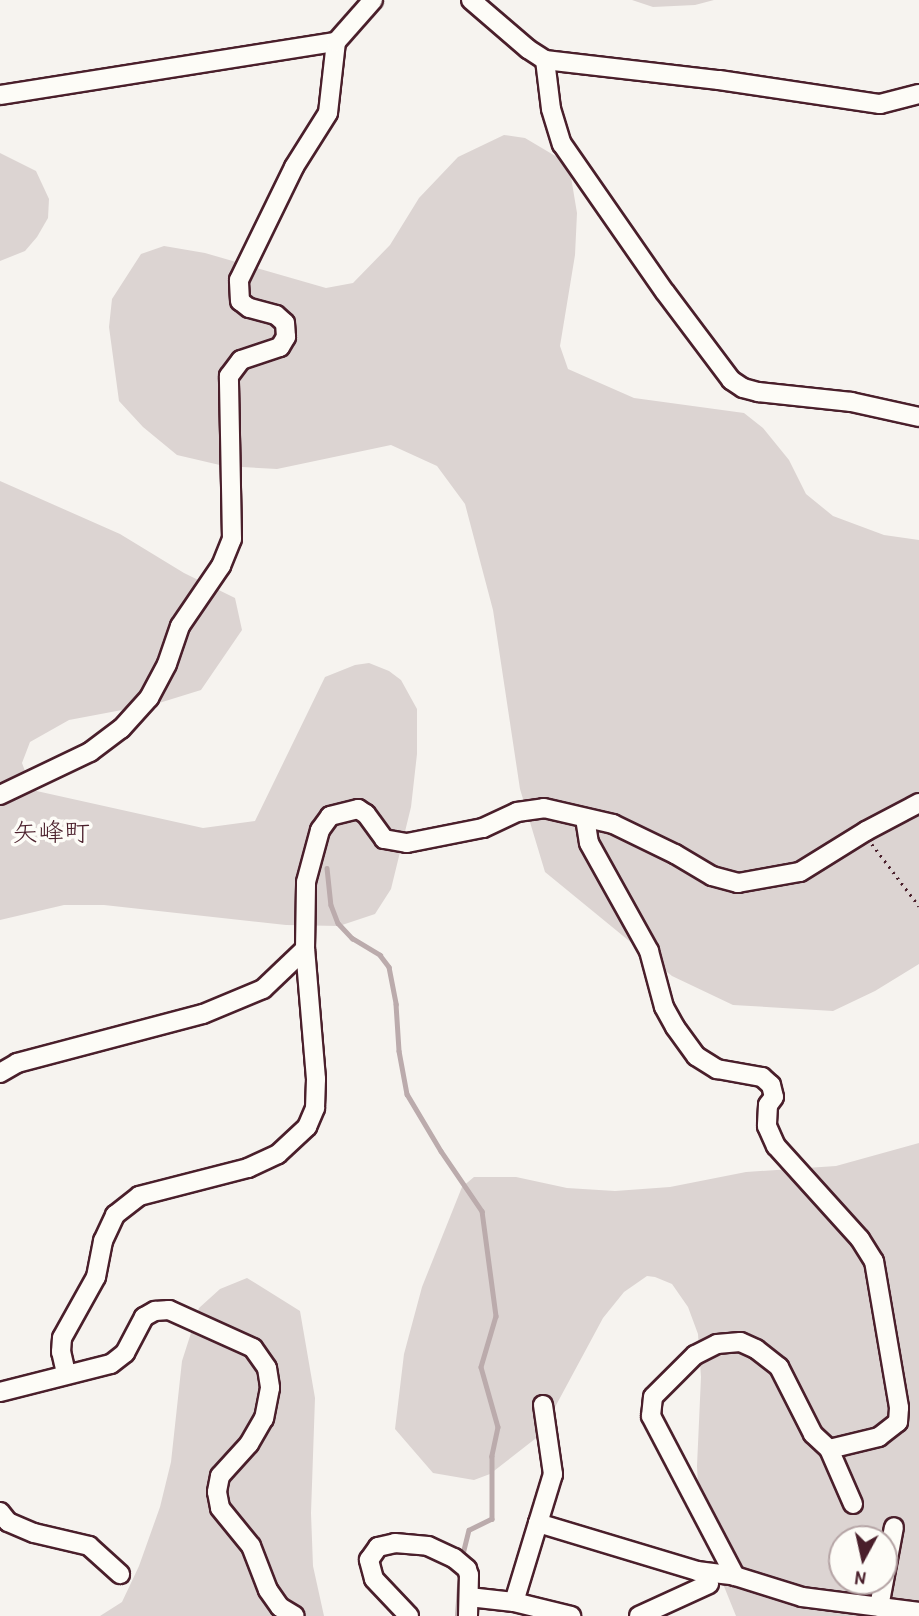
<!DOCTYPE html>
<html>
<head>
<meta charset="utf-8">
<style>
  body { margin:0 }
  #map { position:relative; width:919px; height:1616px; overflow:hidden; background:#f6f3ef; font-family:"Patrick Hand","Klee One",sans-serif }
  div>[style] { position:absolute }
  .green>* { inset:0; background:#dcd4d2 }
  .stream>* { height:4.5px; margin:-2.25px; padding:0 2.25px; transform-origin:2.25px; border-radius:2.25px; background:#bbabac }
  .path>* { height:2.5px; margin-top:-1.25px; transform-origin:0; background:repeating-linear-gradient(90deg,#4a1f2b 0 2px,transparent 0 7px) }
  .roads { filter:drop-shadow(2px 0 #4a1f2b) drop-shadow(-2px 0 #4a1f2b) drop-shadow(0 2px #4a1f2b) drop-shadow(0 -2px #4a1f2b) }
  .minor>* { height:18px; margin:-9px; padding:0 9px; transform-origin:9px; border-radius:9px; background:#fdfcf7 }
  span { translate:-50% -50%; white-space:nowrap; text-align:center; line-height:1.15; -webkit-text-stroke:7px #fdfcf7; paint-order:stroke }
  .quarter-label { font-size:26px; color:#4a1f2b }
  .north { position:absolute; left:828px; top:1525px; width:70px; height:70px; box-sizing:border-box; background:#fdfcf7; border:2px solid #b5a4a5; border-radius:50%; rotate:188deg; font-size:19px; font-weight:700; line-height:28px; text-align:center; color:#4a1f2b }
  .north::after { content:''; display:block; margin:auto; width:24px; height:32px; background:#4a1f2b; clip-path:polygon(50% 0,100% 100%,50% 72%,0 100%) }
</style>
</head>
<body>
<div id="map">
  <div class="green">
    <i style="clip-path:polygon(632px 0,714px 0,695px 5px,653px 7px)"></i>
    <i style="clip-path:polygon(504px 135px,525px 138px,557px 157px,571px 177px,577px 213px,575px 255px,560px 346px,568px 369px,634px 398px,744px 413px,763px 428px,789px 460px,806px 494px,833px 516px,884px 535px,919px 540px,919px 964px,875px 991px,833px 1011px,733px 1005px,672px 976px,545px 872px,520px 789px,493px 610px,465px 504px,437px 466px,391px 445px,277px 469px,224px 466px,177px 455px,143px 427px,119px 401px,109px 327px,112px 299px,141px 254px,164px 246px,205px 253px,326px 288px,353px 283px,390px 245px,419px 198px,458px 157px)"></i>
    <i style="clip-path:polygon(0 153px,36px 171px,49px 199px,48px 218px,37px 237px,25px 251px,0 261px)"></i>
    <i style="clip-path:polygon(0 481px,120px 534px,184px 573px,235px 598px,242px 630px,201px 690px,159px 703px,69px 720px,30px 742px,22px 763px,32px 790px,203px 828px,255px 821px,325px 677px,355px 665px,369px 663px,389px 671px,401px 680px,417px 709px,417px 754px,411px 807px,391px 889px,375px 914px,339px 926px,286px 925px,104px 905px,64px 905px,0 920px)"></i>
    <i style="clip-path:polygon(evenodd,919px 1143px,919px 1616px,736px 1616px,700px 1527px,697px 1466px,701px 1377px,698px 1334px,688px 1307px,672px 1284px,655px 1277px,647px 1276px,624px 1292px,603px 1318px,540px 1435px,490px 1474px,474px 1480px,433px 1473px,395px 1429px,404px 1354px,422px 1287px,462px 1187px,474px 1177px,516px 1177px,567px 1188px,615px 1191px,670px 1187px,746px 1172px,836px 1166px,919px 1143px,842px 1539px,884px 1539px,884px 1581px,842px 1581px,842px 1539px)"></i>
    <i style="clip-path:polygon(247px 1278px,300px 1311px,315px 1398px,311px 1513px,313px 1566px,324px 1616px,100px 1616px,122px 1602px,139px 1566px,160px 1507px,171px 1462px,182px 1361px,199px 1308px,220px 1289px)"></i>
  </div>
  <div class="stream">
    <i style="left:327px;top:868px;width:37px;rotate:84deg"></i>
    <i style="left:331px;top:905px;width:19px;rotate:69deg"></i>
    <i style="left:338px;top:923px;width:21px;rotate:47deg"></i>
    <i style="left:352px;top:938px;width:33px;rotate:31deg"></i>
    <i style="left:380px;top:955px;width:15px;rotate:53deg"></i>
    <i style="left:389px;top:967px;width:38px;rotate:79deg"></i>
    <i style="left:396px;top:1004px;width:47px;rotate:86.3deg"></i>
    <i style="left:399px;top:1051px;width:44px;rotate:79.5deg"></i>
    <i style="left:407px;top:1094px;width:66px;rotate:59.2deg"></i>
    <i style="left:441px;top:1151px;width:73px;rotate:55.7deg"></i>
    <i style="left:482px;top:1211px;width:106px;rotate:82.4deg"></i>
    <i style="left:496px;top:1316px;width:53px;rotate:106.4deg"></i>
    <i style="left:481px;top:1367px;width:62px;rotate:74.2deg"></i>
    <i style="left:498px;top:1427px;width:30px;rotate:102deg"></i>
    <i style="left:492px;top:1456px;width:63px;rotate:90deg"></i>
    <i style="left:492px;top:1519px;width:25px;rotate:154deg"></i>
    <i style="left:469px;top:1530px;width:30px;rotate:104deg"></i>
    <i style="left:457px;top:1616px;width:45px;rotate:-86.2deg"></i>
  </div>
  <div class="path">
    <i style="left:872px;top:844px;width:78px;rotate:52.8deg"></i>
  </div>
  <div class="roads">
    <div class="minor">
      <i style="left:471px;top:0;width:75px;rotate:40.7deg"></i>
      <i style="left:528px;top:49px;width:20px;rotate:33deg"></i>
      <i style="left:545px;top:60px;width:175px;rotate:6.6deg"></i>
      <i style="left:719px;top:80px;width:163px;rotate:8.5deg"></i>
      <i style="left:880px;top:104px;width:40px;rotate:-14.4deg"></i>
      <i style="left:545px;top:60px;width:49px;rotate:83deg"></i>
      <i style="left:551px;top:109px;width:37px;rotate:73deg"></i>
      <i style="left:562px;top:144px;width:180px;rotate:55.2deg"></i>
      <i style="left:665px;top:292px;width:110px;rotate:53.1deg"></i>
      <i style="left:731px;top:380px;width:14px;rotate:34deg"></i>
      <i style="left:743px;top:388px;width:16px;rotate:15deg"></i>
      <i style="left:758px;top:392px;width:94px;rotate:6.1deg"></i>
      <i style="left:851px;top:402px;width:70px;rotate:12.4deg"></i>
      <i style="left:0;top:95px;width:340px;rotate:-9deg"></i>
      <i style="left:0;top:795px;width:100px;rotate:-25.5deg"></i>
      <i style="left:90px;top:752px;width:39px;rotate:-37deg"></i>
      <i style="left:121px;top:729px;width:42px;rotate:-47.9deg"></i>
      <i style="left:149px;top:698px;width:38px;rotate:-62deg"></i>
      <i style="left:167px;top:664px;width:40px;rotate:-71.1deg"></i>
      <i style="left:180px;top:626px;width:73px;rotate:-55.7deg"></i>
      <i style="left:221px;top:566px;width:29px;rotate:-68deg"></i>
      <i style="left:232px;top:539px;width:163px;rotate:-91.1deg"></i>
      <i style="left:229px;top:376px;width:20px;rotate:-53deg"></i>
      <i style="left:241px;top:360px;width:41px;rotate:-18.4deg"></i>
      <i style="left:280px;top:347px;width:12px;rotate:-59deg"></i>
      <i style="left:286px;top:337px;width:14px;rotate:-94deg"></i>
      <i style="left:285px;top:323px;width:12px;rotate:-138deg"></i>
      <i style="left:276px;top:315px;width:28px;rotate:-165deg"></i>
      <i style="left:249px;top:308px;width:11px;rotate:-142deg"></i>
      <i style="left:240px;top:301px;width:21px;rotate:-93deg"></i>
      <i style="left:239px;top:280px;width:126px;rotate:-64deg"></i>
      <i style="left:294px;top:167px;width:64px;rotate:-57.8deg"></i>
      <i style="left:328px;top:113px;width:71px;rotate:-83.6deg"></i>
      <i style="left:336px;top:42px;width:56px;rotate:-48.6deg"></i>
      <i style="left:585px;top:818px;width:25px;rotate:81deg"></i>
      <i style="left:589px;top:843px;width:124px;rotate:60.9deg"></i>
      <i style="left:649px;top:951px;width:58px;rotate:75deg"></i>
      <i style="left:664px;top:1007px;width:23px;rotate:61deg"></i>
      <i style="left:675px;top:1027px;width:36px;rotate:54deg"></i>
      <i style="left:696px;top:1056px;width:25px;rotate:32deg"></i>
      <i style="left:717px;top:1069px;width:46px;rotate:10.1deg"></i>
      <i style="left:762px;top:1077px;width:12px;rotate:42deg"></i>
      <i style="left:771px;top:1085px;width:12px;rotate:76deg"></i>
      <i style="left:774px;top:1097px;width:10px;rotate:127deg"></i>
      <i style="left:768px;top:1105px;width:21px;rotate:93deg"></i>
      <i style="left:767px;top:1126px;width:22px;rotate:66deg"></i>
      <i style="left:776px;top:1146px;width:125px;rotate:47.9deg"></i>
      <i style="left:860px;top:1239px;width:26px;rotate:58deg"></i>
      <i style="left:874px;top:1261px;width:149px;rotate:80.3deg"></i>
      <i style="left:899px;top:1408px;width:14px;rotate:94deg"></i>
      <i style="left:898px;top:1422px;width:24px;rotate:142deg"></i>
      <i style="left:879px;top:1437px;width:51px;rotate:166.5deg"></i>
      <i style="left:829px;top:1449px;width:22px;rotate:-137deg"></i>
      <i style="left:813px;top:1434px;width:75px;rotate:-116.9deg"></i>
      <i style="left:779px;top:1367px;width:29px;rotate:-142deg"></i>
      <i style="left:756px;top:1349px;width:17px;rotate:-156deg"></i>
      <i style="left:740px;top:1342px;width:23px;rotate:175deg"></i>
      <i style="left:717px;top:1344px;width:25px;rotate:153deg"></i>
      <i style="left:695px;top:1355px;width:59px;rotate:135deg"></i>
      <i style="left:653px;top:1397px;width:19px;rotate:96deg"></i>
      <i style="left:651px;top:1416px;width:181px;rotate:62.3deg"></i>
      <i style="left:735px;top:1576px;width:70px;rotate:17.4deg"></i>
      <i style="left:802px;top:1597px;width:118px;rotate:7.3deg"></i>
      <i style="left:0;top:1073px;width:20px;rotate:-30deg"></i>
      <i style="left:17px;top:1063px;width:192px;rotate:-14.8deg"></i>
      <i style="left:203px;top:1014px;width:65px;rotate:-22.6deg"></i>
      <i style="left:263px;top:989px;width:58px;rotate:-43.6deg"></i>
      <i style="left:66px;top:1373px;width:22px;rotate:-103deg"></i>
      <i style="left:61px;top:1352px;width:14px;rotate:-86deg"></i>
      <i style="left:62px;top:1338px;width:70px;rotate:-60.9deg"></i>
      <i style="left:96px;top:1277px;width:37px;rotate:-79deg"></i>
      <i style="left:103px;top:1241px;width:29px;rotate:-65deg"></i>
      <i style="left:115px;top:1215px;width:31px;rotate:-38deg"></i>
      <i style="left:139px;top:1196px;width:113px;rotate:-14.4deg"></i>
      <i style="left:248px;top:1168px;width:33px;rotate:-25deg"></i>
      <i style="left:278px;top:1154px;width:40px;rotate:-43deg"></i>
      <i style="left:307px;top:1127px;width:21px;rotate:-67deg"></i>
      <i style="left:315px;top:1108px;width:29px;rotate:-88deg"></i>
      <i style="left:316px;top:1079px;width:130px;rotate:-94.8deg"></i>
      <i style="left:305px;top:949px;width:67px;rotate:-89.1deg"></i>
      <i style="left:306px;top:882px;width:54px;rotate:-74.9deg"></i>
      <i style="left:320px;top:830px;width:17px;rotate:-54deg"></i>
      <i style="left:330px;top:816px;width:29px;rotate:-14deg"></i>
      <i style="left:358px;top:809px;width:9px;rotate:32deg"></i>
      <i style="left:366px;top:814px;width:31px;rotate:54deg"></i>
      <i style="left:384px;top:839px;width:23px;rotate:10deg"></i>
      <i style="left:407px;top:843px;width:77px;rotate:-11.2deg"></i>
      <i style="left:483px;top:828px;width:38px;rotate:-25deg"></i>
      <i style="left:517px;top:812px;width:27px;rotate:-8deg"></i>
      <i style="left:544px;top:808px;width:71px;rotate:13.1deg"></i>
      <i style="left:613px;top:824px;width:69px;rotate:25.8deg"></i>
      <i style="left:675px;top:854px;width:43px;rotate:30.7deg"></i>
      <i style="left:712px;top:876px;width:27px;rotate:15deg"></i>
      <i style="left:738px;top:883px;width:63px;rotate:-10.1deg"></i>
      <i style="left:800px;top:872px;width:78px;rotate:-31.8deg"></i>
      <i style="left:866px;top:831px;width:60px;rotate:-27.8deg"></i>
      <i style="left:0;top:1392px;width:114px;rotate:-14.2deg"></i>
      <i style="left:111px;top:1364px;width:18px;rotate:-38deg"></i>
      <i style="left:125px;top:1353px;width:41px;rotate:-62.2deg"></i>
      <i style="left:144px;top:1317px;width:13px;rotate:-29deg"></i>
      <i style="left:155px;top:1311px;width:14px;rotate:-4deg"></i>
      <i style="left:169px;top:1310px;width:92px;rotate:24.3deg"></i>
      <i style="left:253px;top:1348px;width:24px;rotate:55deg"></i>
      <i style="left:267px;top:1368px;width:20px;rotate:81deg"></i>
      <i style="left:270px;top:1388px;width:31px;rotate:101deg"></i>
      <i style="left:264px;top:1418px;width:30px;rotate:120deg"></i>
      <i style="left:249px;top:1444px;width:43px;rotate:132.2deg"></i>
      <i style="left:220px;top:1476px;width:16px;rotate:101deg"></i>
      <i style="left:217px;top:1492px;width:16px;rotate:79deg"></i>
      <i style="left:220px;top:1508px;width:49px;rotate:50.8deg"></i>
      <i style="left:251px;top:1546px;width:47px;rotate:68.9deg"></i>
      <i style="left:268px;top:1590px;width:21px;rotate:55deg"></i>
      <i style="left:280px;top:1607px;width:17px;rotate:31deg"></i>
      <i style="left:543px;top:1405px;width:70px;rotate:81.8deg"></i>
      <i style="left:553px;top:1474px;width:51px;rotate:107deg"></i>
      <i style="left:538px;top:1523px;width:166px;rotate:16.8deg"></i>
      <i style="left:697px;top:1571px;width:38px;rotate:7deg"></i>
      <i style="left:829px;top:1449px;width:60px;rotate:66.4deg"></i>
      <i style="left:0;top:1512px;width:13px;rotate:51deg"></i>
      <i style="left:8px;top:1522px;width:28px;rotate:23deg"></i>
      <i style="left:34px;top:1533px;width:57px;rotate:13.3deg"></i>
      <i style="left:89px;top:1546px;width:42px;rotate:42.1deg"></i>
      <i style="left:469px;top:1597px;width:45px;rotate:6.3deg"></i>
      <i style="left:514px;top:1602px;width:83px;rotate:-73.1deg"></i>
      <i style="left:514px;top:1602px;width:59px;rotate:13.8deg"></i>
      <i style="left:879px;top:1607px;width:81px;rotate:-79.4deg"></i>
      <i style="left:409px;top:1616px;width:51px;rotate:-133.4deg"></i>
      <i style="left:374px;top:1579px;width:20px;rotate:-105deg"></i>
      <i style="left:369px;top:1560px;width:16px;rotate:-55deg"></i>
      <i style="left:378px;top:1547px;width:17px;rotate:-13deg"></i>
      <i style="left:395px;top:1543px;width:33px;rotate:5deg"></i>
      <i style="left:428px;top:1546px;width:29px;rotate:25deg"></i>
      <i style="left:454px;top:1558px;width:17px;rotate:40deg"></i>
      <i style="left:467px;top:1569px;width:6px;rotate:72deg"></i>
      <i style="left:469px;top:1575px;width:41px;rotate:91.4deg"></i>
      <i style="left:639px;top:1616px;width:77px;rotate:-24.6deg"></i>
    </div>
  </div>
  <div class="quarter-label">
    <span style="left:51px;top:832px">矢峰町</span>
  </div>
  <div class="north">N</div>
</div>
</body>
</html>
